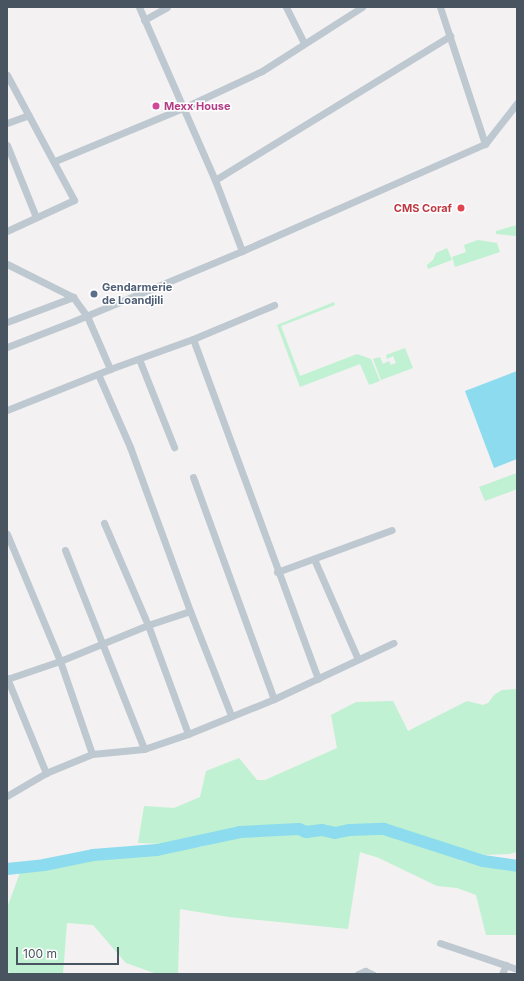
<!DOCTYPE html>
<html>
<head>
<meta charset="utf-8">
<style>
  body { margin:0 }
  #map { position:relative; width:524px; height:981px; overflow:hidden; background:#f3f1f1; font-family:Inter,sans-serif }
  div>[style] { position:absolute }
  .green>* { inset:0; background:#bff1d2 }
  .water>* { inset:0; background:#8cdbee }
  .river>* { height:12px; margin:-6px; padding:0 6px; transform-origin:6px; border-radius:6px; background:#8cdbee }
  .street>* { height:7px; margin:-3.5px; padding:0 3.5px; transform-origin:3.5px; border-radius:3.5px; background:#bec8d0 }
  .dots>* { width:11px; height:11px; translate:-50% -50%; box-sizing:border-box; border:2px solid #fff; border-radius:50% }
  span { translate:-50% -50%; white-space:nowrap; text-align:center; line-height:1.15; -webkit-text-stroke:3px #fff; paint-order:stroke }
  .hotel-label { font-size:11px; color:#b23c85; font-weight:700 }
  .left { translate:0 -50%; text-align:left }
  .health-label { font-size:11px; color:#be3a42; font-weight:700 }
  .right { translate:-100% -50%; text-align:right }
  .service-label { font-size:11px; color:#4e5e75; font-weight:700 }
  .frame { position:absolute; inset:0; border:8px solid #48545f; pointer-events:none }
  .scale { position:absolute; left:16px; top:947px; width:103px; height:18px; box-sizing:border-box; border:2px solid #48545f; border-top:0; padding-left:5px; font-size:12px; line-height:14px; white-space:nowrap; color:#48545f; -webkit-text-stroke:3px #fff; paint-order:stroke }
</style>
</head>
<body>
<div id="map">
  <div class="green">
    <i style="clip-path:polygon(517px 225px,517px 236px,496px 234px,496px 231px)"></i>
    <i style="clip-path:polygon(478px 240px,497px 243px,500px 252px,455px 267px,452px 257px,466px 252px,464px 245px)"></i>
    <i style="clip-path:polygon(447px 248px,452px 260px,428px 269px,427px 265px,433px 260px,436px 253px)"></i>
    <i style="clip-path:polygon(334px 302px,335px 305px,281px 326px,300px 376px,357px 354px,371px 359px,380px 381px,369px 385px,360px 364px,300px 387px,277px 325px)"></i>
    <i style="clip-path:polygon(405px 348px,413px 368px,381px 380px,373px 359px,380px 357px,383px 364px,389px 361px,391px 365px,396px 363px,393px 356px,387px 359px,386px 355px)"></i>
    <i style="clip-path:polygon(517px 473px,517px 489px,485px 501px,479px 487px)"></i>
    <i style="clip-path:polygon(517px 689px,517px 852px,509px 854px,482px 855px,390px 827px,254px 828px,167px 844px,138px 843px,144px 806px,174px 808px,200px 797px,206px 771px,239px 758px,257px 780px,265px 780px,337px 748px,331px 715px,356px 702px,393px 701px,408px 731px,467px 701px,483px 705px,488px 703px,494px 695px,502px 690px)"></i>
    <i style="clip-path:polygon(288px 832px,335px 835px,359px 832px,390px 834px,427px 846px,463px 861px,500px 869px,517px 868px,517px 935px,486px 935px,476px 895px,457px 888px,437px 886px,379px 858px,360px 852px,348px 929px,229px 917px,180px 909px,178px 974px,157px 974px,126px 963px,93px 925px,67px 923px,63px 974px,17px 974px,7px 972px,7px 908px,21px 870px,52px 866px,58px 863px,137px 855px,156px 855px,179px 848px,201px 847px,237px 836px)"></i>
  </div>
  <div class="water">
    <i style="clip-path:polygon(517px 371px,517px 459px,494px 468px,465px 391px)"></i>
  </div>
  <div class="river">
    <i style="left:7px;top:869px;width:37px;rotate:-6deg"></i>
    <i style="left:44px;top:865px;width:50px;rotate:-11.5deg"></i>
    <i style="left:93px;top:855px;width:64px;rotate:-4.5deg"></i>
    <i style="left:157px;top:850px;width:85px;rotate:-12.2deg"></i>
    <i style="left:240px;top:832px;width:59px;rotate:-2.9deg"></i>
    <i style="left:299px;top:829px;width:8px;rotate:23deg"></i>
    <i style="left:306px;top:832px;width:16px;rotate:-7deg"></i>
    <i style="left:322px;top:830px;width:13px;rotate:13deg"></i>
    <i style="left:335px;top:833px;width:14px;rotate:-12deg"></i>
    <i style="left:349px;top:830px;width:35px;rotate:-2deg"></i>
    <i style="left:384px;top:829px;width:104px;rotate:17.9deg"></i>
    <i style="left:483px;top:861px;width:34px;rotate:8deg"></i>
  </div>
  <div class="street">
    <i style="left:139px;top:7px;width:189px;rotate:66.3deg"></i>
    <i style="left:215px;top:180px;width:76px;rotate:69.2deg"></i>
    <i style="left:286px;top:7px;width:40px;rotate:63.4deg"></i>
    <i style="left:440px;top:7px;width:144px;rotate:71.8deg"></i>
    <i style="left:144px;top:20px;width:26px;rotate:-29deg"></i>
    <i style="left:7px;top:75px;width:142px;rotate:61.8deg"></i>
    <i style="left:74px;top:200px;width:74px;rotate:155.2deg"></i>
    <i style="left:7px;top:123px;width:23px;rotate:-20deg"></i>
    <i style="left:7px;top:145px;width:78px;rotate:68.1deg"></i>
    <i style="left:55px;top:161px;width:139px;rotate:-22.5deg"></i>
    <i style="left:183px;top:108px;width:87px;rotate:-25.1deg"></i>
    <i style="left:262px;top:71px;width:119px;rotate:-32.6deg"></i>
    <i style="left:215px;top:180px;width:276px;rotate:-31.5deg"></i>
    <i style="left:7px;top:264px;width:74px;rotate:26.6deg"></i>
    <i style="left:73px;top:297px;width:24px;rotate:54deg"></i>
    <i style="left:87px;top:316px;width:58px;rotate:66.5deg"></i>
    <i style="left:7px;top:322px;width:71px;rotate:-20.7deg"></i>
    <i style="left:193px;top:339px;width:362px;rotate:69.8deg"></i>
    <i style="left:7px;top:347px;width:72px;rotate:-21.2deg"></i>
    <i style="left:74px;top:321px;width:182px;rotate:-22.6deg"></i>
    <i style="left:242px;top:251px;width:266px;rotate:-23.8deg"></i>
    <i style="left:485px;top:144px;width:52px;rotate:-52deg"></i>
    <i style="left:139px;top:359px;width:95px;rotate:68.3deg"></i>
    <i style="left:98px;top:374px;width:80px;rotate:66.3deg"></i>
    <i style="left:130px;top:447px;width:175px;rotate:69.9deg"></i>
    <i style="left:190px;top:611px;width:112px;rotate:68.5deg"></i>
    <i style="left:7px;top:410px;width:111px;rotate:-21.7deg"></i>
    <i style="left:110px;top:369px;width:88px;rotate:-19.9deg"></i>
    <i style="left:193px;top:339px;width:88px;rotate:-22.8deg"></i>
    <i style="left:193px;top:477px;width:236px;rotate:70deg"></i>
    <i style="left:104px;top:523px;width:111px;rotate:66.7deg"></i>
    <i style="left:148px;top:625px;width:116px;rotate:69.8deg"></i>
    <i style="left:7px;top:534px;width:138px;rotate:67.3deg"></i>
    <i style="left:60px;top:661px;width:98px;rotate:71deg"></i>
    <i style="left:92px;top:754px;width:50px;rotate:157.6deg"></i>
    <i style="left:46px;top:773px;width:45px;rotate:149.5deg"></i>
    <i style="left:65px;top:550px;width:214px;rotate:68.3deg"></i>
    <i style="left:314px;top:559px;width:109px;rotate:66.3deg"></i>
    <i style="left:277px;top:572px;width:122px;rotate:-20.1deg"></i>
    <i style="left:7px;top:678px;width:103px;rotate:67.7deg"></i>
    <i style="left:7px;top:679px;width:56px;rotate:-18.8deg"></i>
    <i style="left:60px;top:661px;width:95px;rotate:-22.2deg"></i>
    <i style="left:148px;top:625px;width:44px;rotate:-18.4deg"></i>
    <i style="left:92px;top:754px;width:52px;rotate:-5.5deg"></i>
    <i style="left:144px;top:749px;width:46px;rotate:-18.8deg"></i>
    <i style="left:188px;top:734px;width:93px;rotate:-22.1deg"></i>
    <i style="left:274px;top:699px;width:132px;rotate:-25.2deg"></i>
    <i style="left:440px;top:943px;width:81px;rotate:18.7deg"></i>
    <i style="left:358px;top:974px;width:8px;rotate:-23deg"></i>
    <i style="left:365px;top:971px;width:8px;rotate:23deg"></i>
    <i style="left:502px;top:974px;width:10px;rotate:-66deg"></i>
  </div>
  <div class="dots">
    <i style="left:156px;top:106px;background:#d1479c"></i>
    <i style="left:461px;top:208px;background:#e0444e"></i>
    <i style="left:94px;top:294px;background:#5c6f8a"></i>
  </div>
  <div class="hotel-label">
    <span class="left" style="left:164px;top:106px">Mexx House</span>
  </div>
  <div class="health-label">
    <span class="right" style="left:452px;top:208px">CMS Coraf</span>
  </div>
  <div class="service-label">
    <span class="left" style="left:102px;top:294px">Gendarmerie<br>de Loandjili</span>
  </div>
  <div class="frame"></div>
  <div class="scale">100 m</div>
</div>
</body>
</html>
